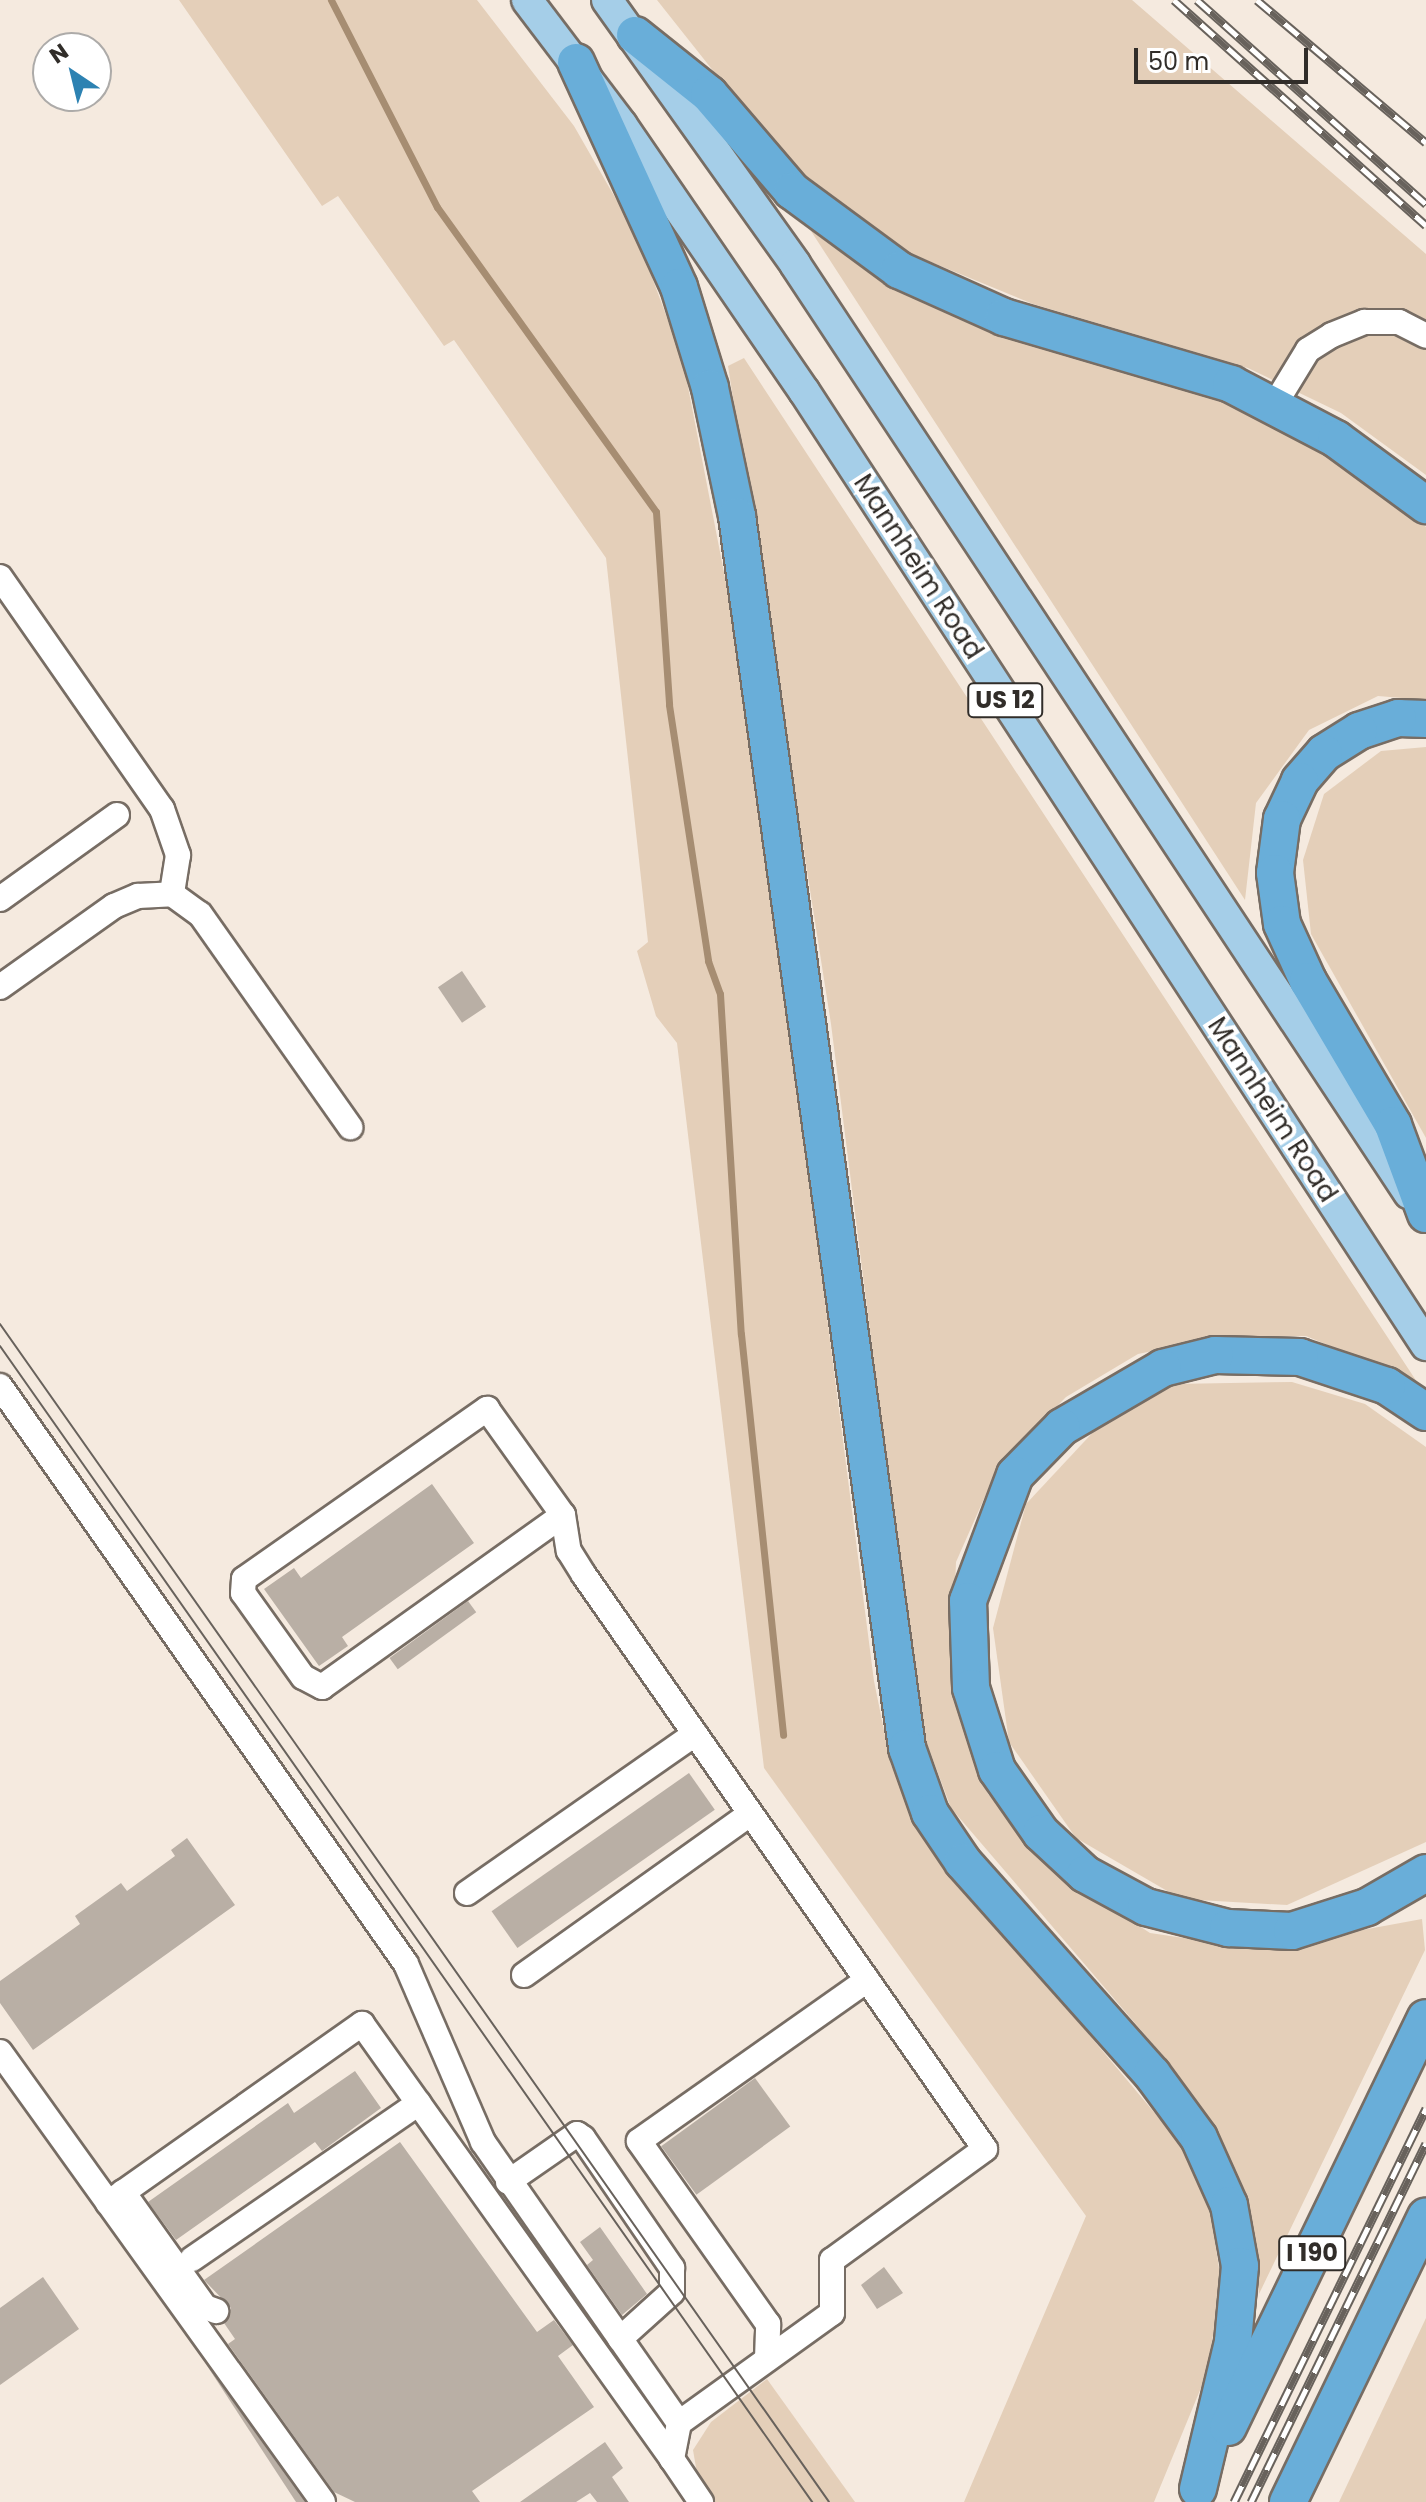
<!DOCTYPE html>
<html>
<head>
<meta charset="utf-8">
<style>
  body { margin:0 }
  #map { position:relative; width:1426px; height:2502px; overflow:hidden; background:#f5eadf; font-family:Poppins,sans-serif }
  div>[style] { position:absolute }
  .green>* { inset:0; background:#e4cfb9 }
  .stream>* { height:7px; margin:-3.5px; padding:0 3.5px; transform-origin:3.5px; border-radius:3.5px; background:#a68d72 }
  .building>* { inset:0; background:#b9afa5; transform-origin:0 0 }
  .roads { filter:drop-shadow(2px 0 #776d64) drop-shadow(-2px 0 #776d64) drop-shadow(0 2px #776d64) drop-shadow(0 -2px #776d64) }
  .minor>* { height:24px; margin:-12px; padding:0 12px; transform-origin:12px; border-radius:12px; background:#fff }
  .major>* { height:30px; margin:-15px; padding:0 15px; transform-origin:15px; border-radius:15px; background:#a5cee8 }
  .highway>* { height:36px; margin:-18px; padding:0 18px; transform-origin:18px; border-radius:18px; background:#69aed9 }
  .tram>* { height:2px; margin:-1px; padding:0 1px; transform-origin:1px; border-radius:1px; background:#68625c }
  .rail>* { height:9px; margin-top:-4.5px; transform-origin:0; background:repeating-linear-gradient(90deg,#fff 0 18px,#68625c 0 36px); box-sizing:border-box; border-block:2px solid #68625c }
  span { translate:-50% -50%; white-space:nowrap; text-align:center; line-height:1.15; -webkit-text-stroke:8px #fff; paint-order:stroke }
  .shield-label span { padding:2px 6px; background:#fff; border:2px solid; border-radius:6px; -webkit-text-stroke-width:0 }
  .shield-label { font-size:24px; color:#312d29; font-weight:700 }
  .street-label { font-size:26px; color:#312d29 }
  .north { position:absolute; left:32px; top:32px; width:80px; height:80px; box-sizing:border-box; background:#fff; border:2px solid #adaba9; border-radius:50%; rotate:325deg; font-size:22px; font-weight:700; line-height:32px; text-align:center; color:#312d29 }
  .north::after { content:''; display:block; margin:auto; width:28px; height:36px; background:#2d82b2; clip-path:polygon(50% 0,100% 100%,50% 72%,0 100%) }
  .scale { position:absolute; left:1134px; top:48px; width:174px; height:36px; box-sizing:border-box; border:4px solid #312d29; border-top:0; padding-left:10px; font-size:24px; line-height:28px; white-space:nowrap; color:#312d29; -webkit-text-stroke:6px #fff; paint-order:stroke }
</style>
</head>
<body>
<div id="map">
  <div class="green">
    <i style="clip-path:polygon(179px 0,477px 0,574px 126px,636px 234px,683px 361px,745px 681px,874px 1681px,891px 1765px,929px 1844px,1179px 2142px,1210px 2209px,1222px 2288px,1205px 2378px,1154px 2502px,964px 2502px,1086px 2216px,764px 1768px,677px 1043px,656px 1016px,637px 951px,648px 942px,606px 558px,454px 340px,444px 346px,338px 196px,322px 206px)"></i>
    <i style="clip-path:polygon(657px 0,1132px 0,1426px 254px,1426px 475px,1341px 413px,1248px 368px,1033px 304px,909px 253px,787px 164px)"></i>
    <i style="clip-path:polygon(809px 228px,876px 275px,1289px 427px,1426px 527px,1426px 700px,1378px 696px,1309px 730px,1256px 803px,1245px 900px)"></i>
    <i style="clip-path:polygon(744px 358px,1417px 1382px,1306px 1336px,1225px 1336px,1138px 1354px,1066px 1397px,998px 1467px,956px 1562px,951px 1689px,988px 1794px,1059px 1873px,1150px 1933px,1259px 1949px,1422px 1919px,1425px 1950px,1259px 2294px,1249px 2213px,1221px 2138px,1170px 2064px,951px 1808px,920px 1725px,831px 1024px,728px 366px)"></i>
    <i style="clip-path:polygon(1426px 747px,1426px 1138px,1311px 934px,1303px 860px,1324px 794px,1381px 751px)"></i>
    <i style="clip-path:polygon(1292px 1382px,1365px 1404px,1426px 1447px,1426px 1842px,1287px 1905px,1181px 1899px,1076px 1838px,1009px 1742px,993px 1628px,1026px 1504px,1096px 1429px,1174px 1384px)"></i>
    <i style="clip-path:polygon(1426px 2318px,1426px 2502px,1339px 2502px)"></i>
    <i style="clip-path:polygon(767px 2379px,855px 2502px,712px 2502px,698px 2479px,693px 2450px,711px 2422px)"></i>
  </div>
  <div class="stream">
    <i style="left:331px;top:0;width:233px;rotate:62.9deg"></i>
    <i style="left:437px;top:207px;width:375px;rotate:54.3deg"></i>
    <i style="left:656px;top:512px;width:193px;rotate:86.1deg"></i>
    <i style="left:669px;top:705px;width:259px;rotate:81.3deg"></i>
    <i style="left:708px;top:961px;width:35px;rotate:70deg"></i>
    <i style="left:720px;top:994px;width:341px;rotate:86.5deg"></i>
    <i style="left:741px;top:1334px;width:403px;rotate:84deg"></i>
  </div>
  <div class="building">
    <i style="left:462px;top:971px;width:43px;height:29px;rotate:56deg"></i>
    <i style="clip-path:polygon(432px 1484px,474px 1543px,342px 1637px,348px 1646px,319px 1666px,264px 1589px,294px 1568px,301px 1578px)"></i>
    <i style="left:468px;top:1601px;width:14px;height:97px;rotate:54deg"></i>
    <i style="left:689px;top:1773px;width:45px;height:241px;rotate:55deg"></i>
    <i style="clip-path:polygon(187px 1838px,235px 1905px,33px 2050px,0 2003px,0 1981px,80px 1924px,75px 1916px,121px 1883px,127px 1891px,175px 1856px,171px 1850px)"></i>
    <i style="clip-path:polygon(355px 2071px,381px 2108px,322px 2151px,315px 2142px,176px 2240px,148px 2202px,288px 2103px,294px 2113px)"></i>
    <i style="left:755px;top:2078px;width:60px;height:116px;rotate:54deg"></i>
    <i style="clip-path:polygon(400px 2142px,537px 2332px,554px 2320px,573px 2345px,558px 2356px,594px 2407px,472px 2491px,480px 2502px,355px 2502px,334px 2492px,228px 2344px,235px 2339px,224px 2323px,231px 2308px,204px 2280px)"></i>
    <i style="clip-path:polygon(600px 2227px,647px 2294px,622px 2315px,587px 2265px,593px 2260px,580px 2242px)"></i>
    <i style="clip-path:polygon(884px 2267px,903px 2293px,877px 2309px,861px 2285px)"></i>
    <i style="clip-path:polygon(43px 2277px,79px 2329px,0 2385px,0 2308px)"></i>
    <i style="clip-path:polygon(204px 2361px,305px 2502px,296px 2502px)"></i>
    <i style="clip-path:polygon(605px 2442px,623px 2468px,612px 2477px,629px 2502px,597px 2502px,590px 2493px,576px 2502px,520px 2502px)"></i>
  </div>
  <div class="roads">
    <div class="minor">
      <i style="left:1275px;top:404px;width:63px;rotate:-58.6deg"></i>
      <i style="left:1308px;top:350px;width:28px;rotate:-32deg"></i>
      <i style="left:1332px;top:335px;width:35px;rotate:-22deg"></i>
      <i style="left:1364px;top:322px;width:35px"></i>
      <i style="left:1399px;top:322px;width:30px;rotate:27deg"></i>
      <i style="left:0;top:577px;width:283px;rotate:55.1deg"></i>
      <i style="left:162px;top:809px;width:49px;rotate:70.8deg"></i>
      <i style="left:178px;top:855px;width:39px;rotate:99deg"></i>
      <i style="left:0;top:899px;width:144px;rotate:-35.7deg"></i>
      <i style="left:0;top:987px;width:140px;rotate:-35.4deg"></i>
      <i style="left:114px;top:906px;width:26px;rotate:-23deg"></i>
      <i style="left:138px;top:896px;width:34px;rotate:-3deg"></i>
      <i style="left:172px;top:894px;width:34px;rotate:36deg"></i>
      <i style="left:200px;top:914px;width:261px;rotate:54.8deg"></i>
      <i style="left:0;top:1386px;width:706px;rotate:54.91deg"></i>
      <i style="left:406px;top:1964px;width:194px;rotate:66.6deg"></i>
      <i style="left:483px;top:2142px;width:343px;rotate:55.1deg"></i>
      <i style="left:563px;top:1515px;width:296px;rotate:144.5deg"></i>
      <i style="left:322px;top:1687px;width:21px;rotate:-152deg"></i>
      <i style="left:303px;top:1677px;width:103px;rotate:-125.5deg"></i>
      <i style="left:243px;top:1593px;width:14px;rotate:-86deg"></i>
      <i style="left:244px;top:1579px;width:297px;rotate:-35deg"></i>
      <i style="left:487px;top:1409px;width:130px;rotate:54.4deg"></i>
      <i style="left:563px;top:1515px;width:36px;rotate:81deg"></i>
      <i style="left:569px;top:1551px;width:28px;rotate:58deg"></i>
      <i style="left:584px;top:1575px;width:700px;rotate:55.06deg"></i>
      <i style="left:985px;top:2149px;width:189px;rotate:144deg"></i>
      <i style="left:832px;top:2260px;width:53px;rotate:90deg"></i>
      <i style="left:832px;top:2313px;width:188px;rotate:144.3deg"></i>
      <i style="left:679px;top:2423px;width:37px;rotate:101deg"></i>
      <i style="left:672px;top:2459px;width:52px;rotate:56deg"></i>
      <i style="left:467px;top:1893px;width:278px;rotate:-34.9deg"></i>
      <i style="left:524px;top:1975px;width:277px;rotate:-35.5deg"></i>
      <i style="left:0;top:2052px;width:554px;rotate:54.33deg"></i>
      <i style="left:508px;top:2182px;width:84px;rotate:-34.8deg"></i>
      <i style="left:577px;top:2134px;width:7px;rotate:34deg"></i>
      <i style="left:583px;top:2138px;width:158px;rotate:55.6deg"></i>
      <i style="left:672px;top:2268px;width:24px;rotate:90deg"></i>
      <i style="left:672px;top:2292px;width:70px;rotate:137.9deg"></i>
      <i style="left:123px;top:2192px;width:141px;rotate:54.5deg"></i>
      <i style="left:205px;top:2307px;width:12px;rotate:20deg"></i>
      <i style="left:108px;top:2203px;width:311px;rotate:-35.2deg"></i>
      <i style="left:362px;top:2024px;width:534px;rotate:54.52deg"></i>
      <i style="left:192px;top:2259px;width:275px;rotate:-34.5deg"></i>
      <i style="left:767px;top:2359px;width:35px;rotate:-88deg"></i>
      <i style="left:768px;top:2324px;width:224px;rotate:-125.2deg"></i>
      <i style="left:639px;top:2141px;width:279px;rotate:-35.2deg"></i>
    </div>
    <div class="major">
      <i style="left:527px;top:0;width:156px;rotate:52.8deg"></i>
      <i style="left:621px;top:124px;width:324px;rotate:55.6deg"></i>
      <i style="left:804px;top:391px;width:1139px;rotate:56.9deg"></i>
      <i style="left:607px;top:0;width:324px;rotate:54.5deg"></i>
      <i style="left:795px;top:264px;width:1114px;rotate:56.54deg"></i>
    </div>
    <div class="highway">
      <i style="left:635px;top:35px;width:95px;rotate:38.6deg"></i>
      <i style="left:709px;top:94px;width:128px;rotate:49.4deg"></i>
      <i style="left:792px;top:191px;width:133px;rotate:36.4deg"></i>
      <i style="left:899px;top:270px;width:115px;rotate:24.1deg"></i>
      <i style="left:1004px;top:317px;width:237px;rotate:16.4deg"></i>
      <i style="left:1231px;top:384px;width:119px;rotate:27.6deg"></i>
      <i style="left:1336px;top:439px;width:112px;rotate:36.3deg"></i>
      <i style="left:576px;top:62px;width:247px;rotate:65.4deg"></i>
      <i style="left:679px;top:287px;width:106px;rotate:72.9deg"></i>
      <i style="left:710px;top:388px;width:131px;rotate:78.1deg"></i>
      <i style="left:737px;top:516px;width:1244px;rotate:82.14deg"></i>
      <i style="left:907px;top:1748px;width:69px;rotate:70.5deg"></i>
      <i style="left:930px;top:1813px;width:59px;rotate:56deg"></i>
      <i style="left:963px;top:1862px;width:284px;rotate:48.3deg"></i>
      <i style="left:1152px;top:2074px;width:79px;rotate:53.7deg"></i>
      <i style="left:1199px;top:2138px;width:73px;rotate:65.9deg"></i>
      <i style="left:1229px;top:2205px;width:62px;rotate:79.8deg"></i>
      <i style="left:1240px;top:2266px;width:76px;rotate:95.3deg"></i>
      <i style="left:1233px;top:2342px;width:151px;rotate:103.4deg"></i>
      <i style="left:1426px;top:719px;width:28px;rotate:-178deg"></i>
      <i style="left:1398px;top:718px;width:41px;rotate:161.6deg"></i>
      <i style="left:1359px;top:731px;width:41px;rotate:147.8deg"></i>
      <i style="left:1324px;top:753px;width:37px;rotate:131deg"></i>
      <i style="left:1300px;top:781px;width:42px;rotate:115.3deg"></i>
      <i style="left:1282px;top:819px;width:54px;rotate:97.4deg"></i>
      <i style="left:1275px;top:873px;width:51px;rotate:82.2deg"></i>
      <i style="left:1282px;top:924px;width:63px;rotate:65.5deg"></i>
      <i style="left:1308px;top:981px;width:167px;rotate:59.4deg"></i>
      <i style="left:1393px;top:1125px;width:95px;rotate:69.7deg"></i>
      <i style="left:1426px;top:1412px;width:47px;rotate:-146.3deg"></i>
      <i style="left:1387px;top:1386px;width:92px;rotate:-161.6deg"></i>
      <i style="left:1300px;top:1357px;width:85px;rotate:-178.7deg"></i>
      <i style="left:1215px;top:1355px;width:54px;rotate:166deg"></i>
      <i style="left:1163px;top:1368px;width:117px;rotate:149.7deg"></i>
      <i style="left:1062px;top:1427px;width:67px;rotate:134.4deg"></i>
      <i style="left:1015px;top:1475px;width:134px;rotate:110.5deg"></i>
      <i style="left:968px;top:1601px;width:87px;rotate:88deg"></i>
      <i style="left:971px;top:1688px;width:86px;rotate:72.4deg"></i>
      <i style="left:997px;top:1770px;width:77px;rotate:55.1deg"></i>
      <i style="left:1041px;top:1833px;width:60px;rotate:43deg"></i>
      <i style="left:1085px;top:1874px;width:69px;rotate:28.4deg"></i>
      <i style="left:1146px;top:1907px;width:85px;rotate:14.4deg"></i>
      <i style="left:1228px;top:1928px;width:64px;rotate:2.7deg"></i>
      <i style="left:1292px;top:1931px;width:79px;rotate:-17.7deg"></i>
      <i style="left:1367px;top:1907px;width:68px;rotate:-30deg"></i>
      <i style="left:1228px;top:2427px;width:454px;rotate:-64.2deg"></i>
      <i style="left:1288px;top:2502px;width:317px;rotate:-64.2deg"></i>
    </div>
  </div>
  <div class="tram">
    <i style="left:0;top:1324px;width:1440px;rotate:54.86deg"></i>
    <i style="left:0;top:1346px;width:1413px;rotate:54.91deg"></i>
  </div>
  <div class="rail">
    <i style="left:1174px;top:0;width:338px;rotate:41.8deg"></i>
    <i style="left:1197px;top:0;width:307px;rotate:41.7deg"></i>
    <i style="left:1257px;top:0;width:221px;rotate:40.2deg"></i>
    <i style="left:1234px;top:2502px;width:438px;rotate:-64deg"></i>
    <i style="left:1251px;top:2502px;width:399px;rotate:-64deg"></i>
  </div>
  <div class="shield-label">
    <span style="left:1005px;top:700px">US 12</span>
    <span style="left:1312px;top:2253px">I 190</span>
  </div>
  <div class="street-label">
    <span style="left:918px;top:567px;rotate:57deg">Mannheim Road</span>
    <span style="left:1272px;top:1110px;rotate:57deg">Mannheim Road</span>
  </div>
  <div class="north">N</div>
  <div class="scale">50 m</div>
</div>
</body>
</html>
